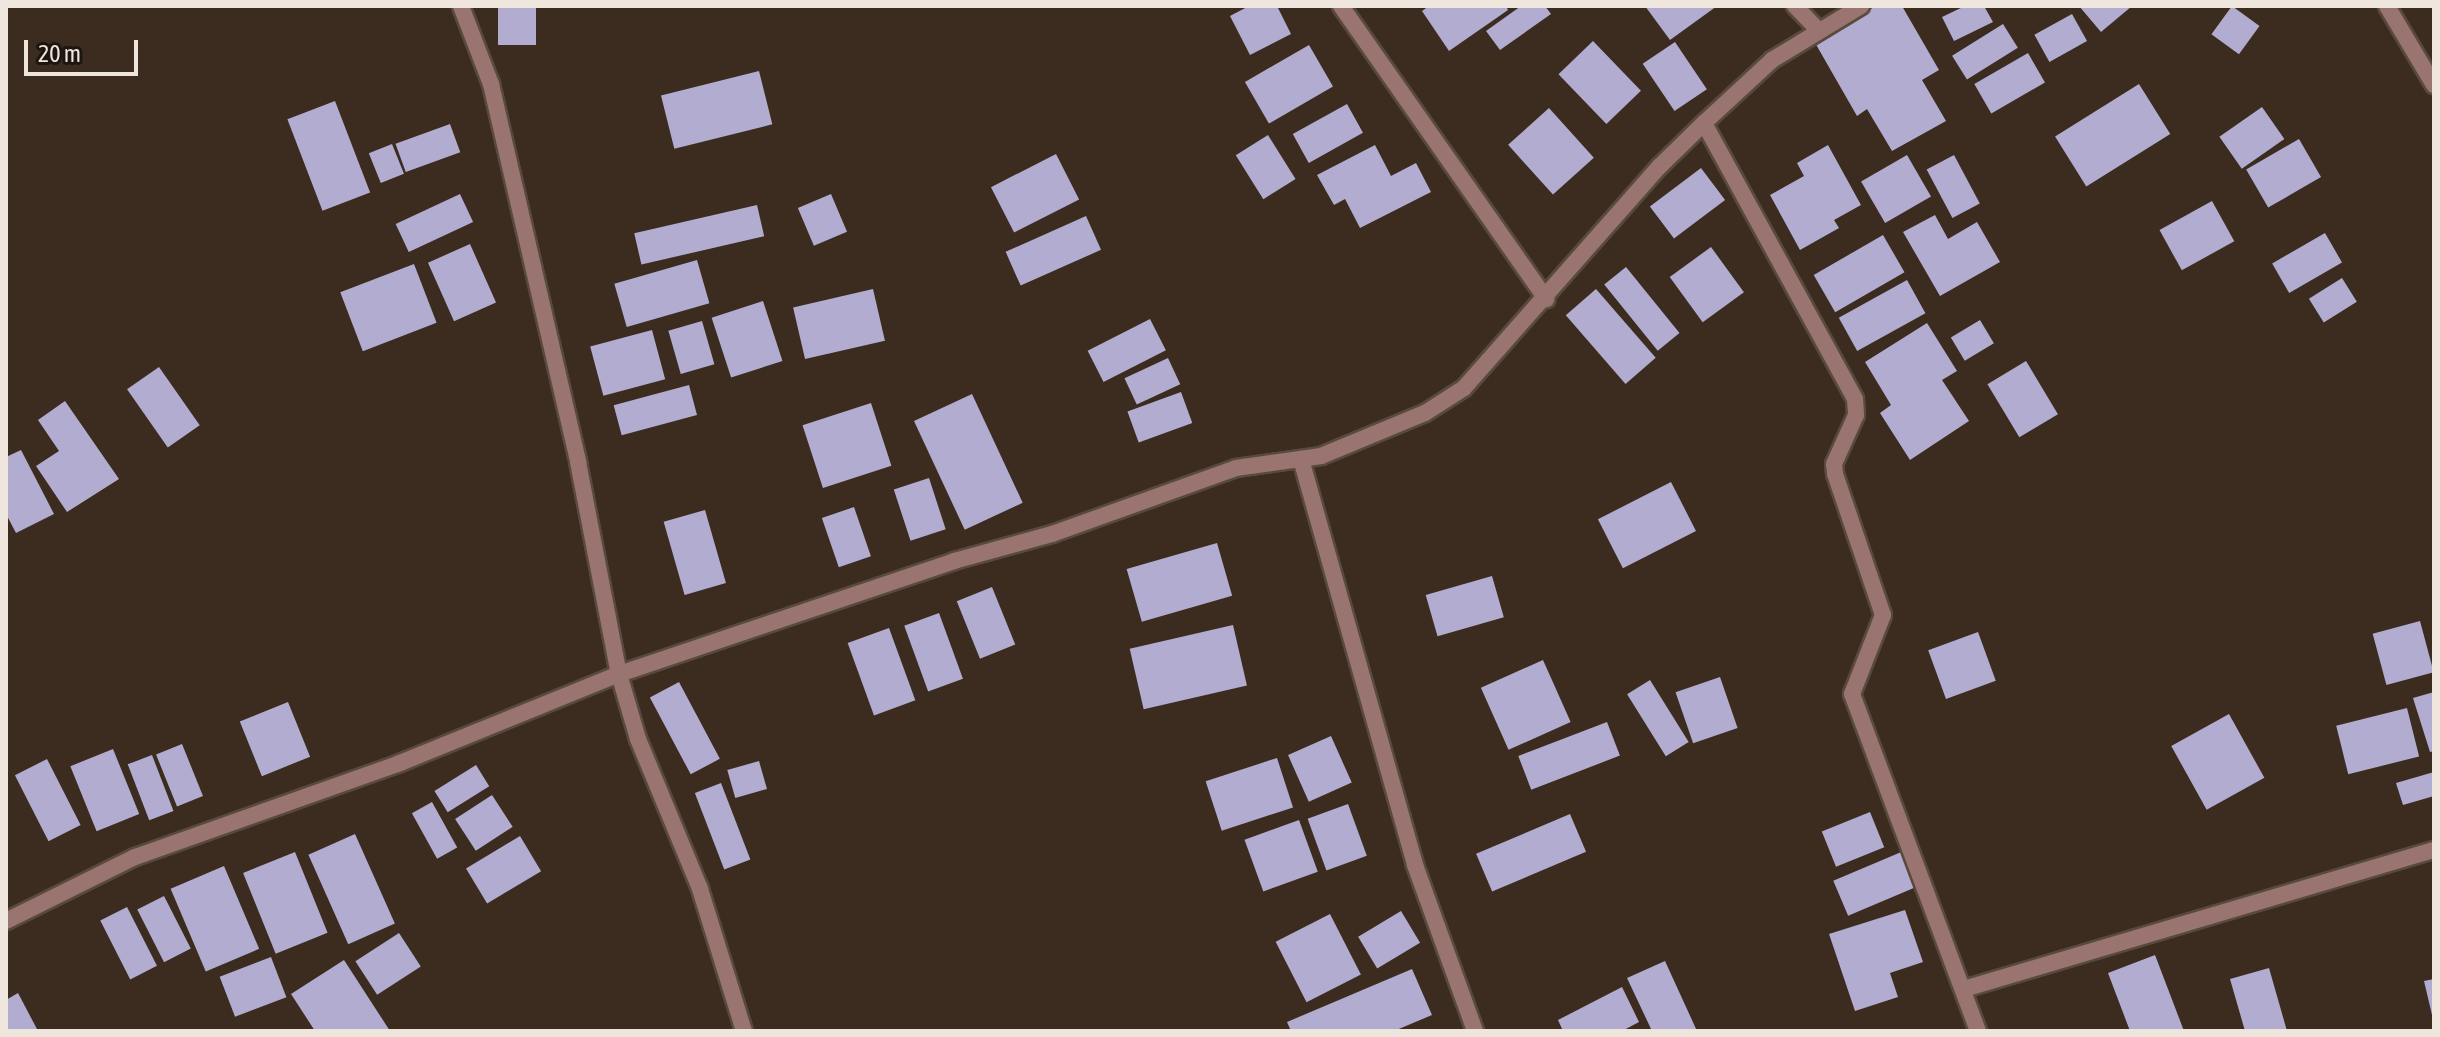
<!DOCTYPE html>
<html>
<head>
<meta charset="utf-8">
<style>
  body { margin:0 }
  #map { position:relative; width:2440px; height:1037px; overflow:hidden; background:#3b2c1f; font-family:"Asap Condensed",sans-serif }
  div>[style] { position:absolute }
  .building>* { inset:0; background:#b2add0; transform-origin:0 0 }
  .roads { filter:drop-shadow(2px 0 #584a3d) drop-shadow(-2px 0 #584a3d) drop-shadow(0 2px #584a3d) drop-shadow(0 -2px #584a3d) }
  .street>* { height:16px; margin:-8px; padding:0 8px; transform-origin:8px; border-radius:8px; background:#9a7470 }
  span { translate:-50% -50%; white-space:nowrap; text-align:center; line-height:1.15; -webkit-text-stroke:8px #1d1610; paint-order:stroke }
  .frame { position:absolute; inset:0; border:8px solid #eee5dc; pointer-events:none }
  .scale { position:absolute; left:24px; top:40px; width:114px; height:36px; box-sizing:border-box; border:4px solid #eee5dc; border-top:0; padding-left:10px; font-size:24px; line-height:28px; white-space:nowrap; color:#eee5dc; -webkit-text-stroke:6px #1d1610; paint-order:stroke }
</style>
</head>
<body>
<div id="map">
  <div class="building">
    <i style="left:498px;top:6px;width:38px;height:39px"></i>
    <i style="clip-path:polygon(1249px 6px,1277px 6px,1291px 34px,1250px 55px,1230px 16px)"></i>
    <i style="clip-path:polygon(1429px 6px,1506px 6px,1508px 10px,1449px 51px,1422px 11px)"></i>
    <i style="clip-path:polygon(1521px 6px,1545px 6px,1551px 14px,1500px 50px,1486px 31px)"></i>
    <i style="clip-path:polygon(1645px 6px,1717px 6px,1670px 40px)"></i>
    <i style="clip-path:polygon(1876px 6px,1902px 6px,1939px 70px,1922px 80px,1946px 121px,1892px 151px,1867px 109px,1857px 116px,1814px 41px)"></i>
    <i style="clip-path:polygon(1965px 6px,1984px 6px,1993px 22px,1954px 41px,1942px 17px)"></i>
    <i style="clip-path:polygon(2079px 6px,2132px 6px,2101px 32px)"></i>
    <i style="left:2232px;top:6px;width:34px;height:35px;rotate:36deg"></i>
    <i style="left:2072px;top:14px;width:31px;height:43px;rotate:61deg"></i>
    <i style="left:2003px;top:24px;width:28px;height:60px;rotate:58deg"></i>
    <i style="left:1593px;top:41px;width:69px;height:48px;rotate:46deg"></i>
    <i style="left:1675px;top:42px;width:57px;height:39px;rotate:56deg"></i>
    <i style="left:1309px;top:45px;width:48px;height:74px;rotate:60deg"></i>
    <i style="left:2028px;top:53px;width:34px;height:62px;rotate:60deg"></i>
    <i style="left:759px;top:71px;width:55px;height:101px;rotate:76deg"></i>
    <i style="left:2139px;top:84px;width:59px;height:99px;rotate:58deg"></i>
    <i style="left:335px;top:101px;width:98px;height:51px;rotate:69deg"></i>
    <i style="left:1347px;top:104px;width:33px;height:62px;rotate:61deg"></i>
    <i style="left:2262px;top:107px;width:39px;height:52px;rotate:55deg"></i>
    <i style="left:1549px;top:108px;width:67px;height:55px;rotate:48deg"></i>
    <i style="left:450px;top:124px;width:30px;height:58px;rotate:70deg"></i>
    <i style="left:1268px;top:135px;width:52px;height:38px;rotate:58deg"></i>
    <i style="left:2299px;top:139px;width:44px;height:61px;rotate:60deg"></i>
    <i style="left:392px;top:144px;width:32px;height:25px;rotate:68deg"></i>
    <i style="clip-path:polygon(1375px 145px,1391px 176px,1416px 163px,1431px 192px,1360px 228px,1345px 199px,1334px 205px,1317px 175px)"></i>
    <i style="clip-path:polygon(1828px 145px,1861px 205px,1834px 220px,1839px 228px,1800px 250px,1770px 195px,1804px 176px,1797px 163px)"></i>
    <i style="left:1056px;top:154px;width:51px;height:73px;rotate:63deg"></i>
    <i style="left:1907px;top:155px;width:48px;height:53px;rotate:60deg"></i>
    <i style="left:1954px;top:155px;width:55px;height:31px;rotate:62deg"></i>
    <i style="left:1701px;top:168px;width:40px;height:64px;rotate:53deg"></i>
    <i style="left:460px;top:194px;width:31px;height:71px;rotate:65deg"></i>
    <i style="left:831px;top:194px;width:41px;height:36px;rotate:67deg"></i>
    <i style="left:2212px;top:201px;width:46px;height:60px;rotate:61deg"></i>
    <i style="left:757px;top:205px;width:32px;height:126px;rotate:77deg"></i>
    <i style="clip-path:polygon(1935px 215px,1948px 239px,1977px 222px,2000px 262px,1940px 296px,1903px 232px)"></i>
    <i style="left:1086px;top:216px;width:37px;height:88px;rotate:66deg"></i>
    <i style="left:2325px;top:233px;width:34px;height:61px;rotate:60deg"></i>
    <i style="left:1883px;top:235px;width:43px;height:80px;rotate:60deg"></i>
    <i style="left:470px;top:244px;width:64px;height:46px;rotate:66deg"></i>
    <i style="left:1711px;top:247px;width:56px;height:51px;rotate:54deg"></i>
    <i style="left:697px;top:260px;width:45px;height:86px;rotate:74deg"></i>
    <i style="left:414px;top:264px;width:63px;height:79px;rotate:69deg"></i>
    <i style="left:1626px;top:267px;width:85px;height:28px;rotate:51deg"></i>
    <i style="left:2342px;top:278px;width:28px;height:39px;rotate:58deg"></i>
    <i style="left:1907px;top:280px;width:38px;height:78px;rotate:61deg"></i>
    <i style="left:873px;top:289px;width:53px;height:82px;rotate:77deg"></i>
    <i style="left:1596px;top:289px;width:91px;height:40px;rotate:49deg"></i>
    <i style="left:763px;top:301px;width:63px;height:54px;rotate:72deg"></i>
    <i style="left:1150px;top:319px;width:35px;height:70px;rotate:63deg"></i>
    <i style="left:1980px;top:320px;width:27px;height:34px;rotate:59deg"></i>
    <i style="left:702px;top:321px;width:45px;height:35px;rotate:74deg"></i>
    <i style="clip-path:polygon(1927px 323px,1957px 371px,1942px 380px,1969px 421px,1910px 460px,1880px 413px,1891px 405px,1865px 362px)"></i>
    <i style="left:652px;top:330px;width:51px;height:64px;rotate:75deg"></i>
    <i style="left:1168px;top:358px;width:29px;height:48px;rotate:65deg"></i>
    <i style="left:2026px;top:361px;width:62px;height:45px;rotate:59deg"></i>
    <i style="left:159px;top:367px;width:71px;height:39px;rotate:55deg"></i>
    <i style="left:689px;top:385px;width:31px;height:78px;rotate:75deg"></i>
    <i style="left:1181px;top:392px;width:33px;height:57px;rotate:70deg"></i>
    <i style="left:972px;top:394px;width:120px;height:64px;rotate:65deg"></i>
    <i style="clip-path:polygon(65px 401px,119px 479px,67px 512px,36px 466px,59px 451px,38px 420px)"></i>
    <i style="left:871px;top:403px;width:66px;height:72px;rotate:72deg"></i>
    <i style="clip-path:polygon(21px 450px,54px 514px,16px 533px,6px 514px,6px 457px)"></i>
    <i style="left:929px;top:478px;width:54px;height:37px;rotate:72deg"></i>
    <i style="left:1671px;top:482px;width:55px;height:82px;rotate:63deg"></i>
    <i style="left:854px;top:507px;width:52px;height:34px;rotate:71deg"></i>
    <i style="left:705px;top:510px;width:76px;height:43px;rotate:74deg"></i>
    <i style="left:1217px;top:543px;width:55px;height:94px;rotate:74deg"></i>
    <i style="left:1492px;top:576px;width:43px;height:69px;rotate:74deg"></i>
    <i style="left:992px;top:587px;width:62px;height:38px;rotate:68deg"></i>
    <i style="left:939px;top:613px;width:70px;height:37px;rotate:70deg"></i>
    <i style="left:2420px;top:621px;width:53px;height:49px;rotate:75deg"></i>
    <i style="left:1233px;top:625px;width:62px;height:106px;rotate:77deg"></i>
    <i style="left:889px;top:628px;width:77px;height:44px;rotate:70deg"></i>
    <i style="left:1978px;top:632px;width:52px;height:53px;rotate:70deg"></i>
    <i style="left:1543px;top:660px;width:68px;height:68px;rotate:66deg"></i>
    <i style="left:1720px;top:677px;width:54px;height:47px;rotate:71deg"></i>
    <i style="left:1650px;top:680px;width:73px;height:27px;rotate:58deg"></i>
    <i style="left:679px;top:682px;width:87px;height:33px;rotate:62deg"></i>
    <i style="clip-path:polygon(2434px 692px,2434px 751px,2430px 752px,2413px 698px)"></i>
    <i style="left:288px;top:702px;width:59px;height:52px;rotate:68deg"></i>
    <i style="left:2407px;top:708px;width:50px;height:73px;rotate:76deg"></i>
    <i style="left:2229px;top:714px;width:73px;height:66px;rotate:61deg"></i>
    <i style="left:1607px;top:722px;width:36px;height:95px;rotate:69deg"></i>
    <i style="left:1331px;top:736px;width:51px;height:47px;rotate:66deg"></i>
    <i style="left:182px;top:744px;width:56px;height:28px;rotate:68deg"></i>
    <i style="left:113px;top:749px;width:70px;height:46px;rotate:68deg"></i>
    <i style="left:152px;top:755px;width:60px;height:26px;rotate:69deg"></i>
    <i style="left:1277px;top:758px;width:52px;height:75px;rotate:72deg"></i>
    <i style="left:47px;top:759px;width:74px;height:36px;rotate:63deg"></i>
    <i style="left:759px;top:761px;width:29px;height:33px;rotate:74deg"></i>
    <i style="left:476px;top:765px;width:25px;height:49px;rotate:58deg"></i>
    <i style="clip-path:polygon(2434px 772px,2434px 796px,2403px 805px,2396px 783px)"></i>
    <i style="left:721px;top:783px;width:82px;height:28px;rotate:69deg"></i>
    <i style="left:492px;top:795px;width:38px;height:44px;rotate:57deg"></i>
    <i style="left:432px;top:802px;width:52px;height:23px;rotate:61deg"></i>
    <i style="left:1348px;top:804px;width:55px;height:43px;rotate:70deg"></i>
    <i style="left:1870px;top:812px;width:38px;height:52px;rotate:68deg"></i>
    <i style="left:1570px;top:814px;width:41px;height:102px;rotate:67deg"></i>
    <i style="left:1299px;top:820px;width:55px;height:58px;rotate:70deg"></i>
    <i style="left:355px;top:834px;width:98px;height:51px;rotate:66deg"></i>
    <i style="left:520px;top:836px;width:41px;height:63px;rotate:59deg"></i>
    <i style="left:1906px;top:850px;width:38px;height:79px;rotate:67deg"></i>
    <i style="left:295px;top:852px;width:87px;height:56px;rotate:68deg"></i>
    <i style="left:224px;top:866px;width:90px;height:58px;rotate:67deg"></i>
    <i style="left:164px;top:896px;width:59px;height:30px;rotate:63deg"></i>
    <i style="left:127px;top:907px;width:66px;height:30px;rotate:63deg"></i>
    <i style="clip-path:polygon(1905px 910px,1923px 962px,1890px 973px,1898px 997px,1855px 1011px,1829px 934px)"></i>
    <i style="left:1401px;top:911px;width:37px;height:50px;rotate:59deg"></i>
    <i style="left:1330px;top:914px;width:68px;height:61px;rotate:63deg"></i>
    <i style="left:399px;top:933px;width:40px;height:52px;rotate:57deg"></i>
    <i style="clip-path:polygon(2155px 955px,2184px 1031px,2130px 1031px,2108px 973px)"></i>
    <i style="left:271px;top:957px;width:43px;height:55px;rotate:69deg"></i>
    <i style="clip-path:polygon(344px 960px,390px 1031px,315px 1031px,291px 994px)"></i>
    <i style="clip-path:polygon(1665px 961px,1697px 1031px,1652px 1031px,1627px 978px)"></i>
    <i style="clip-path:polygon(2269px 968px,2287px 1031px,2245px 1031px,2230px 979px)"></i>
    <i style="clip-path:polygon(1412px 969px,1432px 1015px,1394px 1031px,1291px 1031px,1287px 1022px)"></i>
    <i style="clip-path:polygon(2434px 979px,2434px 1019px,2433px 1019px,2424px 981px)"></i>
    <i style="clip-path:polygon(1622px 987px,1639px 1022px,1622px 1031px,1563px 1031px,1558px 1020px)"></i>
    <i style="clip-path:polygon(18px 993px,38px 1031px,6px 1031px,6px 1000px)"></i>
  </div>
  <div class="roads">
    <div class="street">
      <i style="left:461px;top:6px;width:84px;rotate:69deg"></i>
      <i style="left:491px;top:84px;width:388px;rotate:77deg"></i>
      <i style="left:578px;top:462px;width:216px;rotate:79.1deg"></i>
      <i style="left:619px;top:674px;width:68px;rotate:73.7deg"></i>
      <i style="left:638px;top:739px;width:162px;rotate:67.5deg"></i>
      <i style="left:700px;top:889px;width:149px;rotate:72.8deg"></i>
      <i style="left:1341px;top:6px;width:358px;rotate:55deg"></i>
      <i style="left:1795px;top:6px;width:33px;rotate:46deg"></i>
      <i style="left:2387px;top:6px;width:92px;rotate:59.3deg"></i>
      <i style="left:1704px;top:123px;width:315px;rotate:61.3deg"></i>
      <i style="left:1855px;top:399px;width:16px;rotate:86deg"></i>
      <i style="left:1856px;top:415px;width:54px;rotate:114.2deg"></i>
      <i style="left:1834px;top:464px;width:10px;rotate:84deg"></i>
      <i style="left:1835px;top:474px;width:149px;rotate:71.2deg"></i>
      <i style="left:1883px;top:615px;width:85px;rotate:111.4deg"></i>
      <i style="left:1852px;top:694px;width:360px;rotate:69.5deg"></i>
      <i style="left:1301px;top:459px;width:422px;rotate:74.3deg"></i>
      <i style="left:1415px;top:865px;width:177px;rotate:70.1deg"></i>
      <i style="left:6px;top:921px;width:144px;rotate:-26.4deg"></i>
      <i style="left:135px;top:857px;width:281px;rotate:-19.5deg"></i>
      <i style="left:400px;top:763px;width:236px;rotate:-22.1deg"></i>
      <i style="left:619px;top:674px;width:354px;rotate:-18.6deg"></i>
      <i style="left:954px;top:561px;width:102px;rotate:-15.4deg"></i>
      <i style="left:1052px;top:534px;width:195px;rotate:-19.7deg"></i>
      <i style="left:1236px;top:468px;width:86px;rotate:-8deg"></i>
      <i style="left:1321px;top:456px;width:113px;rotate:-22.5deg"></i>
      <i style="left:1425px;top:413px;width:46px;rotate:-32.7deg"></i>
      <i style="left:1464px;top:388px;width:295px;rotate:-48.6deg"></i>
      <i style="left:1659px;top:167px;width:63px;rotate:-44.4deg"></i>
      <i style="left:1704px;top:123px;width:93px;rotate:-42.8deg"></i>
      <i style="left:1772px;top:60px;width:104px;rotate:-31.2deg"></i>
      <i style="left:1964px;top:989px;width:490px;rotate:-16.5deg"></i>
    </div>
  </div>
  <div class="frame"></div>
  <div class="scale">20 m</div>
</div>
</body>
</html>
